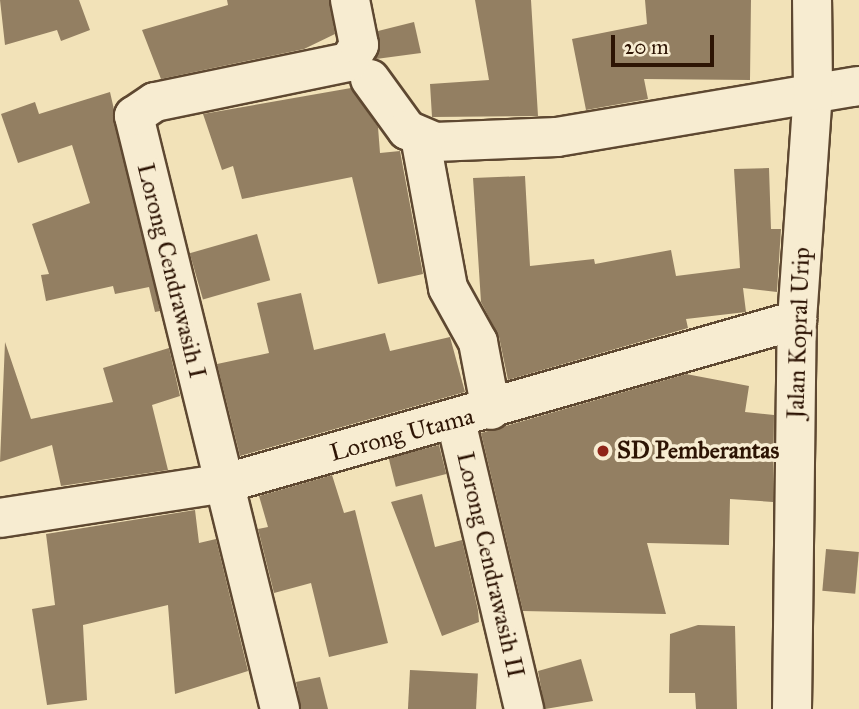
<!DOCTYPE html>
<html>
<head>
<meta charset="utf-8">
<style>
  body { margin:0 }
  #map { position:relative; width:859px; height:709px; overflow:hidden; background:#f2e2b8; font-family:"IM FELL Great Primer",serif }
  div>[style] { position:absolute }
  .building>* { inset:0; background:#937f62; transform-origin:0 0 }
  .roads { filter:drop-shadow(2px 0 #5e4831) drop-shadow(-2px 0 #5e4831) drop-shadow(0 2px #5e4831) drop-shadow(0 -2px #5e4831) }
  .minor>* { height:38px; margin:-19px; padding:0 19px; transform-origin:19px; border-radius:19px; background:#f7ecd1 }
  .dots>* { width:19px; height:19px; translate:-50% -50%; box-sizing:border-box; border:4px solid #f7ecd1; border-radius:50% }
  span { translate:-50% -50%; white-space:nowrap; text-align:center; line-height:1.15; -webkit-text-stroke:7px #f7ecd1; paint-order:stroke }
  .street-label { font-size:24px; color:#2d1404 }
  .poi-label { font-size:24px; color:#2d1404; font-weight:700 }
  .left { translate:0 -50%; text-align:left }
  .scale { position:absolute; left:611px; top:35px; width:103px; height:32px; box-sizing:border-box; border:4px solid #2d1404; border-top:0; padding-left:9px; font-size:21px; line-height:24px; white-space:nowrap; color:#2d1404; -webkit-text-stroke:5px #f7ecd1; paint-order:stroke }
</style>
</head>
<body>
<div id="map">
  <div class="building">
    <i style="clip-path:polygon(0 0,79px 0,90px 30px,61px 41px,57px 30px,5px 45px)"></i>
    <i style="clip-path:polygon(227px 0,329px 0,335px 34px,304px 49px,161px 79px,142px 30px,228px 5px)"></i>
    <i style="clip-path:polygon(475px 0,531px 0,538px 116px,432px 117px,430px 84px,489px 80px)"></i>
    <i style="clip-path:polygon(645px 0,751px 0,750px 80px,644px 79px,648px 99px,586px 110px,572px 39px,647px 24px)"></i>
    <i style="clip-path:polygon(414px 22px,421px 53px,376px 59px,378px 31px)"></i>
    <i style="clip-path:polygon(351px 88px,378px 127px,380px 153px,400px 151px,423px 274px,378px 284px,352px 177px,242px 199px,233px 166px,222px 170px,203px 114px)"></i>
    <i style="clip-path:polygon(110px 92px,160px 311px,155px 312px,149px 287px,115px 294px,113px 286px,46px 301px,41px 275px,49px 274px,32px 224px,90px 203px,72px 145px,18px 163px,1px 114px,35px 102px,39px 114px)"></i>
    <i style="clip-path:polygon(769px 168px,771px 229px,781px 229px,777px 292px,743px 288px,746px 312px,686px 319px,688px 328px,508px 380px,499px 337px,481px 302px,473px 178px,525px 176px,530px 266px,594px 259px,595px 264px,671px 250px,676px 276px,740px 268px,734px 169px)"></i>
    <i style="left:257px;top:234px;width:48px;height:70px;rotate:74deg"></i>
    <i style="clip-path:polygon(301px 293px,314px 350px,385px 333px,390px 351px,450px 337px,465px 392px,240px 456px,217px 364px,269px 353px,257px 303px)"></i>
    <i style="clip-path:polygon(5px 342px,31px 419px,113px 402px,103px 368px,169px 348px,180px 396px,152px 405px,168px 470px,61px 486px,52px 445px,0 462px)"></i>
    <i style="clip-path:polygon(686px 374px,749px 386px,745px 412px,774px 415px,773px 502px,730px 499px,729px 545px,647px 543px,666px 614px,523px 611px,481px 433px)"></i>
    <i style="left:439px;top:445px;width:30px;height:52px;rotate:76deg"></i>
    <i style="clip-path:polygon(332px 475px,344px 513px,355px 510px,388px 643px,329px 657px,311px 583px,274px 593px,258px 529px,268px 527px,259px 496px)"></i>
    <i style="clip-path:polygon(422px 494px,435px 547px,462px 540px,478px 610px,479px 622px,442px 636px,391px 502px)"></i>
    <i style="clip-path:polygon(195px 510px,199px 543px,216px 539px,248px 671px,175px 694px,168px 605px,83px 625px,87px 700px,47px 705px,32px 609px,55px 605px,46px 534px)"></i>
    <i style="left:826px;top:549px;width:33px;height:42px;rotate:5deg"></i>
    <i style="clip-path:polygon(698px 625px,735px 626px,737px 709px,696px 709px,695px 693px,669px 693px,670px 634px)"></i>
    <i style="clip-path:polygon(581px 659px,593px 701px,545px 709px,538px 671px)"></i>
    <i style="left:410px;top:670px;width:68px;height:39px;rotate:3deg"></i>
    <i style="clip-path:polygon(320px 677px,328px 709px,301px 709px,296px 682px)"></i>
  </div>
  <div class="roads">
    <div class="minor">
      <i style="left:370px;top:79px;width:63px;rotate:54deg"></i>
      <i style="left:407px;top:130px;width:30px;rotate:23deg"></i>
      <i style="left:435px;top:142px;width:122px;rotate:-2.3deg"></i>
      <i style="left:557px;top:137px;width:306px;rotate:-9.6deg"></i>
      <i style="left:421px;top:142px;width:148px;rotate:79.5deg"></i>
      <i style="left:448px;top:288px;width:62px;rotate:60.9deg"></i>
      <i style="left:478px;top:342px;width:69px;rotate:79.2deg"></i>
      <i style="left:456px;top:421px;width:296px;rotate:76.7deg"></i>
      <i style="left:0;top:518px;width:229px;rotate:-8.8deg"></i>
      <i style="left:226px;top:483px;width:594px;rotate:-15.93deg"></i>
      <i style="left:280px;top:709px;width:611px;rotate:-103.83deg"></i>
      <i style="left:134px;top:116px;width:25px;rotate:-34deg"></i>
      <i style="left:155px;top:102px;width:198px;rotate:-11.7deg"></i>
      <i style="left:349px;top:62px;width:20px;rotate:-60deg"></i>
      <i style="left:359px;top:45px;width:46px;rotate:-101.3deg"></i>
      <i style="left:792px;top:709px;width:389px;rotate:-89.3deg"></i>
      <i style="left:797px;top:320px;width:230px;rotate:-86deg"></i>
      <i style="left:813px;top:91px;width:91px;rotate:-90.6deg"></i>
    </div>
  </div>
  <div class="dots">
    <i style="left:603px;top:451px;background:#8f2418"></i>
  </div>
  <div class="street-label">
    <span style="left:171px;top:271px;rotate:76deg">Lorong Cendrawasih I</span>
    <span style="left:799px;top:333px;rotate:-88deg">Jalan Kopral Urip</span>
    <span style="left:402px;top:435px;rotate:-15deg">Lorong Utama</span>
    <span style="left:490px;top:565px;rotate:77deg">Lorong Cendrawasih II</span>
  </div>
  <div class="poi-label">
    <span class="left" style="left:617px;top:451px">SD Pemberantas</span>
  </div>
  <div class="scale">20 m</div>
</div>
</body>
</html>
